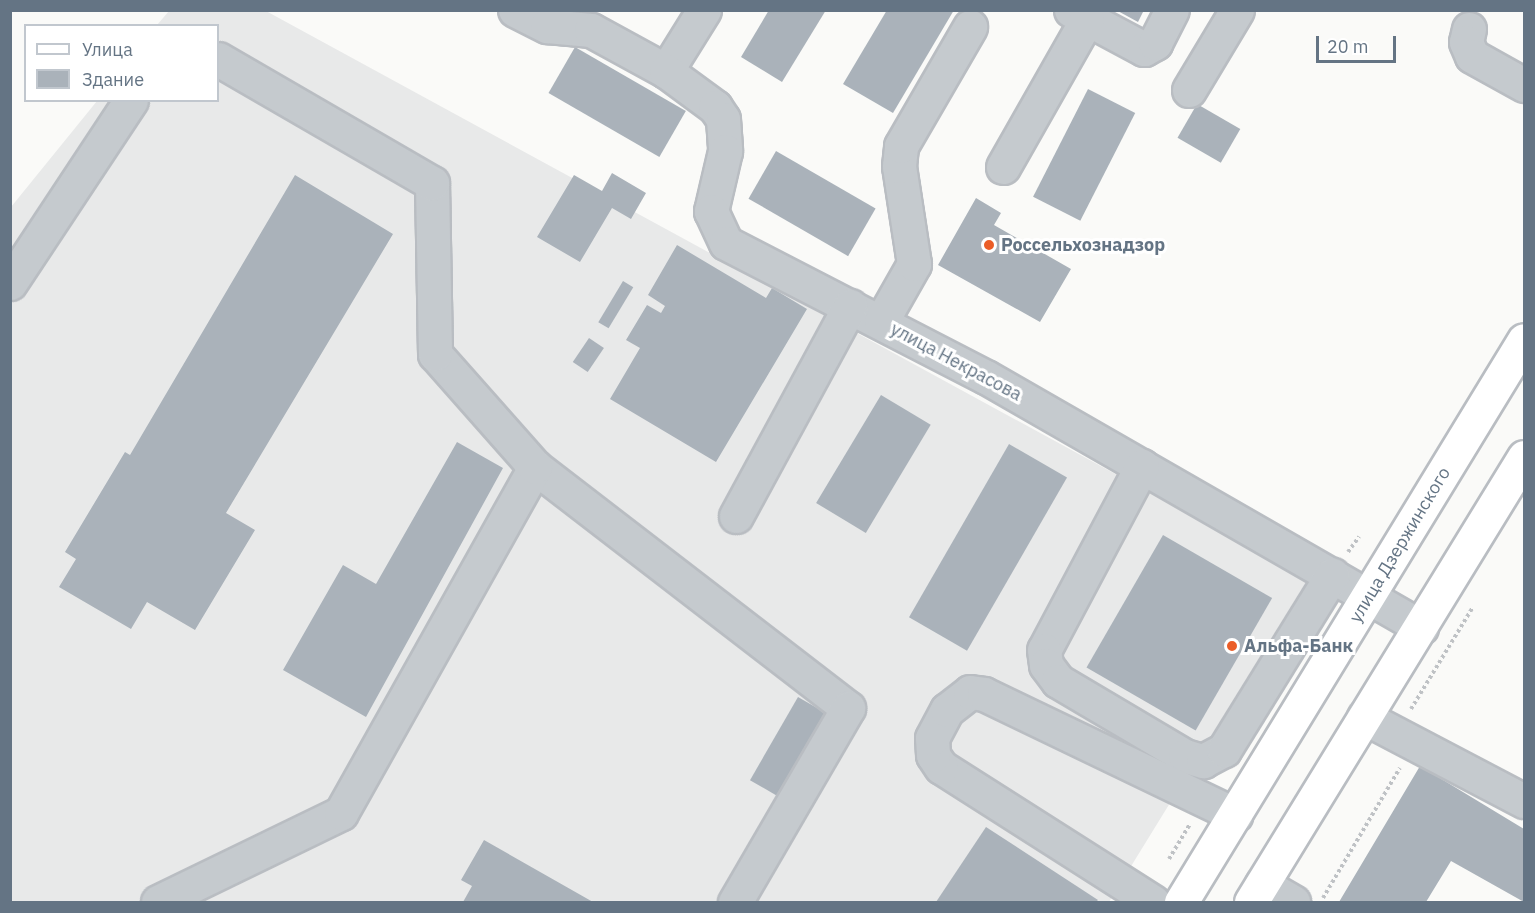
<!DOCTYPE html>
<html>
<head>
<meta charset="utf-8">
<style>
  body { margin:0 }
  #map { position:relative; width:1535px; height:913px; overflow:hidden; background:#fafaf8; font-family:"IBM Plex Sans",sans-serif }
  div>[style] { position:absolute }
  .built>* { inset:0; background:#e8e9e9 }
  .building>* { inset:0; background:#aab2ba; transform-origin:0 0 }
  .path>* { height:4px; margin-top:-2px; transform-origin:0; background:repeating-linear-gradient(90deg,#bfc2c5 0 3px,transparent 0 6px) }
  .roads { filter:drop-shadow(2px 0 #b9bdc2) drop-shadow(-2px 0 #b9bdc2) drop-shadow(0 2px #b9bdc2) drop-shadow(0 -2px #b9bdc2) }
  .minor>* { height:33px; margin:-16.5px; padding:0 16.5px; transform-origin:16.5px; border-radius:16.5px; background:#c5cace }
  .major>* { height:33px; margin:-16.5px; padding:0 16.5px; transform-origin:16.5px; border-radius:16.5px; background:#fff }
  .dots>* { width:16px; height:16px; translate:-50% -50%; box-sizing:border-box; border:3px solid #fff; border-radius:50% }
  span { translate:-50% -50%; white-space:nowrap; text-align:center; line-height:1.15; -webkit-text-stroke:6px #fff; paint-order:stroke }
  .poi-label { font-size:18px; color:#647484; font-weight:700 }
  .left { translate:0 -50%; text-align:left }
  .street-label { font-size:18px; color:#647484 }
  .frame { position:absolute; inset:0; border:12px solid #647484; pointer-events:none }
  .legend { position:absolute; left:24px; top:24px; width:195px; height:78px; box-sizing:border-box; background:#fff; border:2px solid #c1c7ce; margin:0; padding:8px 10px; list-style:none; font-size:18px; color:#647484 }
  .legend li { display:flex; align-items:center; gap:12px; height:30px }
  .legend b { width:30px; border:2px solid #c1c7ce }
  .scale { position:absolute; left:1316px; top:36px; width:80px; height:27px; box-sizing:border-box; border:3px solid #647484; border-top:0; padding-left:8px; font-size:18px; line-height:21px; white-space:nowrap; color:#647484; -webkit-text-stroke:4px #fff; paint-order:stroke }
</style>
</head>
<body>
<div id="map">
  <div class="built">
    <i style="clip-path:polygon(169px 11px,266px 11px,1308px 579px,1109px 902px,11px 902px,11px 207px,97px 101px,218px 100px,218px 26px,157px 25px)"></i>
  </div>
  <div class="building">
    <i style="clip-path:polygon(769px 10px,826px 10px,782px 82px,741px 57px)"></i>
    <i style="clip-path:polygon(887px 10px,954px 10px,893px 113px,843px 84px)"></i>
    <i style="clip-path:polygon(1116px 10px,1144px 10px,1138px 22px)"></i>
    <i style="left:575px;top:47px;width:128px;height:53px;rotate:30deg"></i>
    <i style="left:1088px;top:89px;width:53px;height:121px;rotate:27deg"></i>
    <i style="left:1197px;top:104px;width:50px;height:39px;rotate:30deg"></i>
    <i style="left:776px;top:151px;width:115px;height:55px;rotate:30deg"></i>
    <i style="clip-path:polygon(612px 173px,646px 193px,631px 219px,612px 208px,580px 262px,537px 237px,574px 175px,602px 191px)"></i>
    <i style="clip-path:polygon(295px 175px,393px 234px,226px 513px,255px 530px,195px 630px,147px 602px,131px 629px,59px 587px,76px 559px,65px 552px,125px 452px,130px 455px)"></i>
    <i style="clip-path:polygon(976px 198px,1001px 213px,994px 225px,1071px 269px,1040px 322px,938px 265px)"></i>
    <i style="clip-path:polygon(677px 245px,766px 298px,772px 288px,807px 309px,716px 462px,610px 399px,640px 348px,626px 340px,647px 305px,661px 313px,665px 306px,648px 295px)"></i>
    <i style="left:623px;top:281px;width:12px;height:48px;rotate:31deg"></i>
    <i style="left:589px;top:338px;width:18px;height:29px;rotate:34deg"></i>
    <i style="left:881px;top:395px;width:58px;height:126px;rotate:31deg"></i>
    <i style="clip-path:polygon(457px 442px,503px 468px,366px 717px,283px 670px,343px 565px,376px 584px)"></i>
    <i style="left:1009px;top:444px;width:67px;height:200px;rotate:30deg"></i>
    <i style="left:1163px;top:535px;width:126px;height:153px;rotate:30deg"></i>
    <i style="left:798px;top:697px;width:34px;height:96px;rotate:30deg"></i>
    <i style="clip-path:polygon(1420px 766px,1524px 829px,1524px 902px,1451px 861px,1426px 902px,1339px 902px)"></i>
    <i style="clip-path:polygon(986px 827px,1098px 900px,1096px 902px,936px 902px)"></i>
    <i style="clip-path:polygon(484px 840px,593px 902px,463px 902px,472px 886px,461px 880px)"></i>
  </div>
  <div class="path">
    <i style="left:1348px;top:552px;width:19px;rotate:-54deg"></i>
    <i style="left:1411px;top:709px;width:119px;rotate:-58.7deg"></i>
    <i style="left:1169px;top:859px;width:41px;rotate:-59deg"></i>
    <i style="left:1323px;top:898px;width:151px;rotate:-59.4deg"></i>
  </div>
  <div class="roads">
    <div class="minor">
      <i style="left:515px;top:10px;width:36px;rotate:27deg"></i>
      <i style="left:547px;top:26px;width:44px;rotate:5.2deg"></i>
      <i style="left:591px;top:30px;width:85px;rotate:28.7deg"></i>
      <i style="left:704px;top:10px;width:72px;rotate:121.9deg"></i>
      <i style="left:666px;top:71px;width:61px;rotate:36.3deg"></i>
      <i style="left:715px;top:107px;width:14px;rotate:56deg"></i>
      <i style="left:723px;top:119px;width:32px;rotate:86deg"></i>
      <i style="left:725px;top:151px;width:62px;rotate:103.1deg"></i>
      <i style="left:711px;top:211px;width:35px;rotate:65deg"></i>
      <i style="left:726px;top:243px;width:292px;rotate:27.3deg"></i>
      <i style="left:986px;top:377px;width:502px;rotate:29.89deg"></i>
      <i style="left:1071px;top:10px;width:83px;rotate:28.1deg"></i>
      <i style="left:1144px;top:49px;width:13px;rotate:-29deg"></i>
      <i style="left:1155px;top:43px;width:37px;rotate:-63deg"></i>
      <i style="left:1469px;top:29px;width:13px;rotate:103deg"></i>
      <i style="left:1466px;top:42px;width:15px;rotate:67deg"></i>
      <i style="left:1472px;top:56px;width:60px;rotate:29.1deg"></i>
      <i style="left:1189px;top:90px;width:93px;rotate:-59deg"></i>
      <i style="left:1003px;top:167px;width:170px;rotate:-60.4deg"></i>
      <i style="left:10px;top:283px;width:219px;rotate:-56.5deg"></i>
      <i style="left:881px;top:322px;width:67px;rotate:-60.4deg"></i>
      <i style="left:914px;top:264px;width:99px;rotate:-98.7deg"></i>
      <i style="left:899px;top:166px;width:20px;rotate:-84deg"></i>
      <i style="left:901px;top:146px;width:138px;rotate:-59.9deg"></i>
      <i style="left:1142px;top:466px;width:208px;rotate:118deg"></i>
      <i style="left:1044px;top:650px;width:15px;rotate:82deg"></i>
      <i style="left:1046px;top:665px;width:20px;rotate:53deg"></i>
      <i style="left:1058px;top:681px;width:147px;rotate:30.6deg"></i>
      <i style="left:1185px;top:756px;width:19px;rotate:16deg"></i>
      <i style="left:1203px;top:761px;width:24px;rotate:-28deg"></i>
      <i style="left:1224px;top:750px;width:206px;rotate:-58.3deg"></i>
      <i style="left:535px;top:467px;width:395px;rotate:37.6deg"></i>
      <i style="left:848px;top:708px;width:225px;rotate:120.2deg"></i>
      <i style="left:736px;top:516px;width:239px;rotate:-61.5deg"></i>
      <i style="left:1364px;top:717px;width:181px;rotate:27.7deg"></i>
      <i style="left:1262px;top:884px;width:36px;rotate:30deg"></i>
      <i style="left:158px;top:902px;width:203px;rotate:-25.9deg"></i>
      <i style="left:341px;top:813px;width:397px;rotate:-60.7deg"></i>
      <i style="left:535px;top:467px;width:151px;rotate:-131.5deg"></i>
      <i style="left:435px;top:354px;width:171px;rotate:-91deg"></i>
      <i style="left:432px;top:183px;width:247px;rotate:-149.9deg"></i>
      <i style="left:1153px;top:902px;width:251px;rotate:-147.5deg"></i>
      <i style="left:941px;top:767px;width:14px;rotate:-124deg"></i>
      <i style="left:933px;top:755px;width:17px;rotate:-93deg"></i>
      <i style="left:932px;top:738px;width:32px;rotate:-62deg"></i>
      <i style="left:947px;top:710px;width:29px;rotate:-38deg"></i>
      <i style="left:970px;top:692px;width:14px;rotate:8deg"></i>
      <i style="left:984px;top:694px;width:279px;rotate:25.7deg"></i>
    </div>
    <div class="major">
      <i style="left:1181px;top:902px;width:658px;rotate:-58.6deg"></i>
      <i style="left:1251px;top:902px;width:522px;rotate:-58.47deg"></i>
    </div>
  </div>
  <div class="dots">
    <i style="left:989px;top:245px;background:#eb5d27"></i>
    <i style="left:1232px;top:646px;background:#eb5d27"></i>
  </div>
  <div class="poi-label">
    <span class="left" style="left:1001px;top:245px">Россельхознадзор</span>
    <span class="left" style="left:1244px;top:646px">Альфа-Банк</span>
  </div>
  <div class="street-label">
    <span style="left:956px;top:362px;rotate:28deg">улица Некрасова</span>
    <span style="left:1400px;top:545px;rotate:-59deg">улица Дзержинского</span>
  </div>
  <div class="frame"></div>
  <ul class="legend">
  <li><b style="height:8px;background:#fff"></b>Улица</li>
  <li><b style="height:16px;background:#aab2ba"></b>Здание</li>
  </ul>
  <div class="scale">20 m</div>
</div>
</body>
</html>
